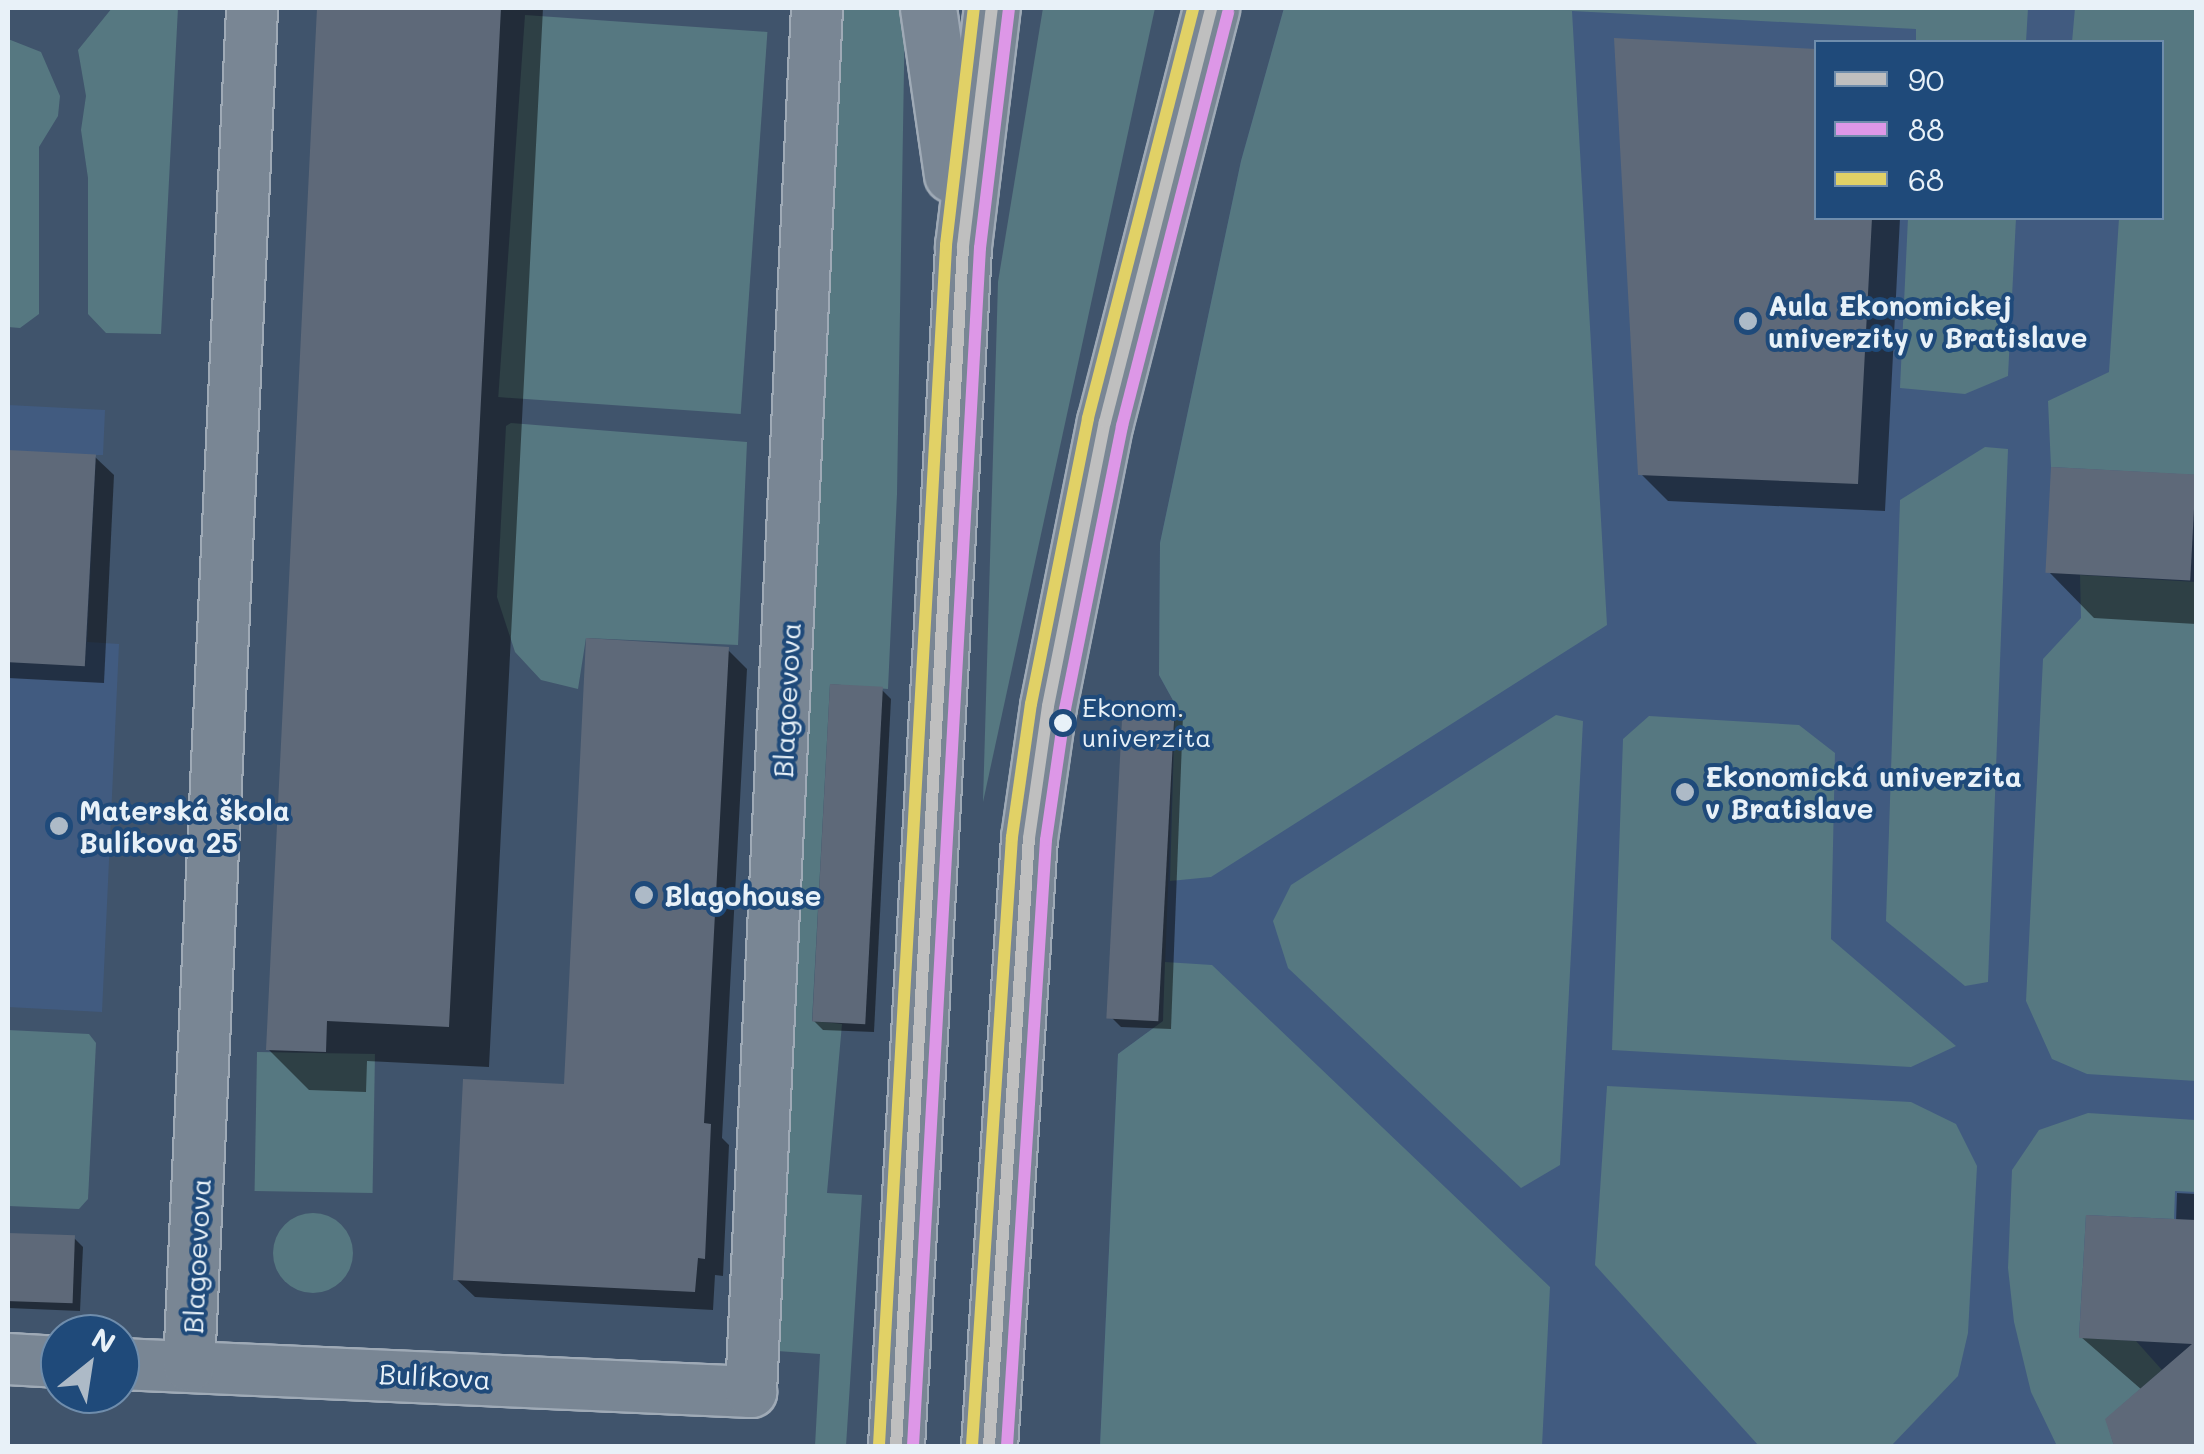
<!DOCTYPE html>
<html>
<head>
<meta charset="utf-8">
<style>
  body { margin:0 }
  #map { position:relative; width:2204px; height:1454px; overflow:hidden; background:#40546c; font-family:Mali,sans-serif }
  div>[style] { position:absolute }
  .built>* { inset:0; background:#415b80 }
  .green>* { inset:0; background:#567881; transform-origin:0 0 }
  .round { border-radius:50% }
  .shadow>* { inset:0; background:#0007 }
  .building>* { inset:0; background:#5e6979; transform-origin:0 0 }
  .roads { filter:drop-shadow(2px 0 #9faab6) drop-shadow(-2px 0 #9faab6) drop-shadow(0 2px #9faab6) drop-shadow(0 -2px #9faab6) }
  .minor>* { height:50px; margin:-25px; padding:0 25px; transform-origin:25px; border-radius:25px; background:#798694 }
  .primary>* { height:55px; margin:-27.5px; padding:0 27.5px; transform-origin:27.5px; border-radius:27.5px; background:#798694 }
  .bus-1>* { height:12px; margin:-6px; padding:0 6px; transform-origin:6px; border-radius:6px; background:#bfbfbf }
  .bus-2>* { height:12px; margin:-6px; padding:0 6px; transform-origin:6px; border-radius:6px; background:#dd97e7 }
  .bus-3>* { height:12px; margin:-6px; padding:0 6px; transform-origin:6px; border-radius:6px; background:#e1d166 }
  .dots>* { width:28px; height:28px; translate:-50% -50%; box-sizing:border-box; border:5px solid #1f4a7a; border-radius:50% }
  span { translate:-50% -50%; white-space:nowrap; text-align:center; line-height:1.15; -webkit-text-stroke:8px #1f4a7a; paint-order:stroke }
  .bus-label { font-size:26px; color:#e8f1f8 }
  .left { translate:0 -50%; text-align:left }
  .poi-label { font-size:28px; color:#e8f1f8; font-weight:700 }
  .street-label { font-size:28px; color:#e8f1f8 }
  .frame { position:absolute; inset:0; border:10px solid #e8f1f8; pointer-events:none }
  .legend { position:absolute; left:1814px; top:40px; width:350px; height:180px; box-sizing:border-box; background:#1f4a7a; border:2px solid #6f8dac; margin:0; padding:12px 18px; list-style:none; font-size:30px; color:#e8f1f8 }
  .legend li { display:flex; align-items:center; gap:20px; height:50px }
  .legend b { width:50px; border:2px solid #6f8dac }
  .north { position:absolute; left:40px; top:1314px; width:100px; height:100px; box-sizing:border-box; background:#1f4a7a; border:2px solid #6f8dac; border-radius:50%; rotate:30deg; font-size:28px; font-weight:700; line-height:40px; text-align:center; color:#e8f1f8 }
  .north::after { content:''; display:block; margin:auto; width:35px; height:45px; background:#adbac7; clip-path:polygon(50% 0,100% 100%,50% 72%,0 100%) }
</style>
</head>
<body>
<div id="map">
  <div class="built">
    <i style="clip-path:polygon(evenodd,1284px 8px,2196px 8px,2196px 1446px,1100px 1446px,1118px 1054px,1163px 1021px,1175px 704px,1159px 675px,1160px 543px,1241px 161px,1284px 8px,1816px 42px,2162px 42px,2162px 218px,1816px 218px,1816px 42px)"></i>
    <i style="clip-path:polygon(8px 405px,105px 410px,103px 455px,96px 455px,87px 642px,119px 644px,102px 1012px,8px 1007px)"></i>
  </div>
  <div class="green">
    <i style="clip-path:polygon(112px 8px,178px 8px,161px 334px,106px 333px,88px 314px,88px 178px,81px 130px,86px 96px,78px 50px)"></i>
    <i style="clip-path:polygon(843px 8px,905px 8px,897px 494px,888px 689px,830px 684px,812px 1021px,842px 1024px,827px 1193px,862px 1195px,846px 1446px,815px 1446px,820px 1354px,777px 1351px)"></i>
    <i style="clip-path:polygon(1043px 8px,1155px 8px,983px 802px,998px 282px)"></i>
    <i style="clip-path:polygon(1284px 8px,2028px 8px,2026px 42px,1916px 42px,1916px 29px,1572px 11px,1607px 625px,1211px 877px,1170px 881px,1175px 704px,1159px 675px,1160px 543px,1241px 161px)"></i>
    <i style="clip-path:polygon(2075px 8px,2196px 8px,2196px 475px,2051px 467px,2048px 401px,2109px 372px,2119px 218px,2162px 218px,2162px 42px,2072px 42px)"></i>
    <i style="left:525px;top:15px;width:243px;height:383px;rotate:4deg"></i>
    <i style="clip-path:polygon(8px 39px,41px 52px,60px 96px,58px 116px,39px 147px,39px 314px,20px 328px,8px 327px)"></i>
    <i style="clip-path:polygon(1908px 218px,2016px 218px,2008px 376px,1965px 394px,1900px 388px)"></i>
    <i style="clip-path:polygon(511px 423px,747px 442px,738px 645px,586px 638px,578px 689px,541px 680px,515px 652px,497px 597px,506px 426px)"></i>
    <i style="clip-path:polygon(1985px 447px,2008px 449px,1988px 982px,1965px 986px,1886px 921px,1900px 500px)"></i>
    <i style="clip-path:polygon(2080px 575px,2196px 582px,2196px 1081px,2087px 1074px,2052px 1059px,2026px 1001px,2043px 659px,2081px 618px)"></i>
    <i style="clip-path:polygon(1556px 715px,1583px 721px,1560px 1165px,1521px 1188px,1288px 968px,1273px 921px,1291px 885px)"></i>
    <i style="clip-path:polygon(1649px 716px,1799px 725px,1835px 753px,1831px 939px,1956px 1046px,1911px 1067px,1612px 1050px,1623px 739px)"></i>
    <i style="clip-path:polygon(1165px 962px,1212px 965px,1550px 1287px,1542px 1446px,1100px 1446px,1118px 1054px,1163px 1021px)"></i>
    <i style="clip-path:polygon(8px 1030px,89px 1034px,96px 1043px,88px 1199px,79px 1209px,8px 1206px)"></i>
    <i style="left:257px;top:1052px;width:118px;height:139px;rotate:1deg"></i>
    <i style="clip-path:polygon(1607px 1086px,1911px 1102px,1956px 1124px,1977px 1166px,1968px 1333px,1958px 1376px,1891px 1446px,1759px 1446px,1595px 1265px)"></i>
    <i style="clip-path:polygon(2088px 1113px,2196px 1120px,2196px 1192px,2175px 1191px,2174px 1219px,2086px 1215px,2079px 1337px,2136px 1341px,2162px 1370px,2106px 1419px,2114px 1446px,2057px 1446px,2031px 1392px,2014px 1322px,2008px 1268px,2012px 1170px,2039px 1130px)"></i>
    <i class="round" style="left:273px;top:1213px;width:80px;height:80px"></i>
  </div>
  <div class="shadow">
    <i style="clip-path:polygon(319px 8px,543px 8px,489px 1067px,367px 1061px,366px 1092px,309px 1090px,268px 1049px)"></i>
    <i style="clip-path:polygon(1617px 41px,1816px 51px,1816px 218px,1900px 218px,1885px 511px,1668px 501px,1640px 473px)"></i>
    <i style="clip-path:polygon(8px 452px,95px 457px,114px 475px,104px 683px,8px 678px)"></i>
    <i style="clip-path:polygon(2053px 469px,2196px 477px,2196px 624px,2094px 618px,2049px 572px)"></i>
    <i style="clip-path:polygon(728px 650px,747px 669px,722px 1138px,729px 1145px,723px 1276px,715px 1275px,713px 1310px,475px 1297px,456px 1279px,566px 1086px)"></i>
    <i style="clip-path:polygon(882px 690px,891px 699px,874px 1032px,823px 1030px,814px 1021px)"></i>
    <i style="clip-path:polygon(1174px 706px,1183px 715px,1171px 1029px,1121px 1027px,1112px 1018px)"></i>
    <i style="clip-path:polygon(2177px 1193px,2196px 1194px,2196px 1446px,2115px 1446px,2108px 1420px,2142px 1390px,2081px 1337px,2176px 1222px)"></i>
    <i style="clip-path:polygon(8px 1236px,74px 1238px,83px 1247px,80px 1311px,8px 1308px)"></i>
  </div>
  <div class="building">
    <i style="clip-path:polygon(317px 8px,501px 8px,449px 1027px,327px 1021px,326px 1052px,266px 1050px)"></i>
    <i style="clip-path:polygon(1614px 38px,1816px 49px,1816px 218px,1872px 218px,1858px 484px,1638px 475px)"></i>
    <i style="left:8px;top:450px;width:88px;height:212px;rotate:3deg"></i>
    <i style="left:2051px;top:467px;width:145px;height:106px;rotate:3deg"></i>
    <i style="clip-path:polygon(586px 638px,729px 647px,704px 1123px,711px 1124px,705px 1259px,698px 1258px,695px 1292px,453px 1280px,463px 1079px,564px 1084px)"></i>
    <i style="left:830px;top:684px;width:53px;height:338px;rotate:3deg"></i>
    <i style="left:1123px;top:701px;width:52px;height:318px;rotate:3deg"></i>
    <i style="clip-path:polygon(2086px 1215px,2196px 1220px,2196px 1446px,2114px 1446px,2105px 1419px,2192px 1344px,2079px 1338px)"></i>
    <i style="left:8px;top:1233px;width:67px;height:68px;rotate:2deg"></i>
  </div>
  <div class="roads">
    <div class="minor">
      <i style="left:8px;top:1359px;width:52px;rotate:3.3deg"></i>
      <i style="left:120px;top:1364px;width:632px;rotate:2.54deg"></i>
      <i style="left:751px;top:1392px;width:1386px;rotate:-87.27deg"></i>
      <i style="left:189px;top:1366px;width:1359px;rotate:-87.34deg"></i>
    </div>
    <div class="primary">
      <i style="left:928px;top:8px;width:168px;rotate:81.8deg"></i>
      <i style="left:896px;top:1446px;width:1202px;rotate:-86.8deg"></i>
      <i style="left:963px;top:246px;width:240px;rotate:-83.1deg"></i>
      <i style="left:989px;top:1446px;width:609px;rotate:-86.24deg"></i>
      <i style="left:1029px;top:838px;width:133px;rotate:-81.8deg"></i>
      <i style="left:1048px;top:706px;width:290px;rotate:-78.7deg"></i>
      <i style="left:1105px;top:422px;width:427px;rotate:-75.6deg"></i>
    </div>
  </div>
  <div class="bus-1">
    <i style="left:896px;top:1446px;width:1202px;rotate:-86.8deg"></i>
    <i style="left:963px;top:246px;width:240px;rotate:-83.1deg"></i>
    <i style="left:989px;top:1446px;width:609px;rotate:-86.24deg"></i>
    <i style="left:1029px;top:838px;width:133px;rotate:-81.8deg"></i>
    <i style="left:1048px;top:706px;width:290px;rotate:-78.7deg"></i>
    <i style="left:1105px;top:422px;width:427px;rotate:-75.6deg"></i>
  </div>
  <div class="bus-2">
    <i style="left:913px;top:1446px;width:1200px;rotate:-86.8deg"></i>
    <i style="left:980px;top:248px;width:240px;rotate:-83.1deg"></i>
    <i style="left:1007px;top:1446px;width:607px;rotate:-86.32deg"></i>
    <i style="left:1046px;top:840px;width:132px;rotate:-81.7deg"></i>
    <i style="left:1065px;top:709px;width:289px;rotate:-78.6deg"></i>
    <i style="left:1122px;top:426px;width:427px;rotate:-75.6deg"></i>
  </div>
  <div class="bus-3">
    <i style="left:879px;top:1445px;width:1202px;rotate:-86.8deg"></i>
    <i style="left:946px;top:245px;width:239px;rotate:-83.3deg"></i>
    <i style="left:972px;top:1445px;width:609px;rotate:-86.24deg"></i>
    <i style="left:1012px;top:837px;width:134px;rotate:-81.9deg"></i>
    <i style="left:1031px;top:704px;width:292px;rotate:-78.7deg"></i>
    <i style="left:1088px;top:418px;width:423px;rotate:-75.6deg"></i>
  </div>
  <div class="dots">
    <i style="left:1748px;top:321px;background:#adbac7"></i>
    <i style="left:1063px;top:723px;background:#e8f1f8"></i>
    <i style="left:1685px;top:792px;background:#adbac7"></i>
    <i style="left:59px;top:826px;background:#adbac7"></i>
    <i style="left:644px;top:895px;background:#adbac7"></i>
  </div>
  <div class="bus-label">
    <span class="left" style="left:1082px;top:723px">Ekonom.<br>univerzita</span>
  </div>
  <div class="poi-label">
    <span class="left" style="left:1768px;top:321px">Aula Ekonomickej<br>univerzity v Bratislave</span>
    <span class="left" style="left:1705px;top:792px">Ekonomická univerzita<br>v Bratislave</span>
    <span class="left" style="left:79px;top:826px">Materská škola<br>Bulíkova 25</span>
    <span class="left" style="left:664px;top:895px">Blagohouse</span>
  </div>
  <div class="street-label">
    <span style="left:786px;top:700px;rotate:-87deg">Blagoevova</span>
    <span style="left:196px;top:1256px;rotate:-87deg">Blagoevova</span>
    <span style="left:435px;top:1376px;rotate:3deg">Bulíkova</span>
  </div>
  <div class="frame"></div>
  <ul class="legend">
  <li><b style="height:12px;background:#bfbfbf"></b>90</li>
  <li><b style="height:12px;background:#dd97e7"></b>88</li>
  <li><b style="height:12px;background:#e1d166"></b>68</li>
  </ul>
  <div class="north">N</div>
</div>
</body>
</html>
